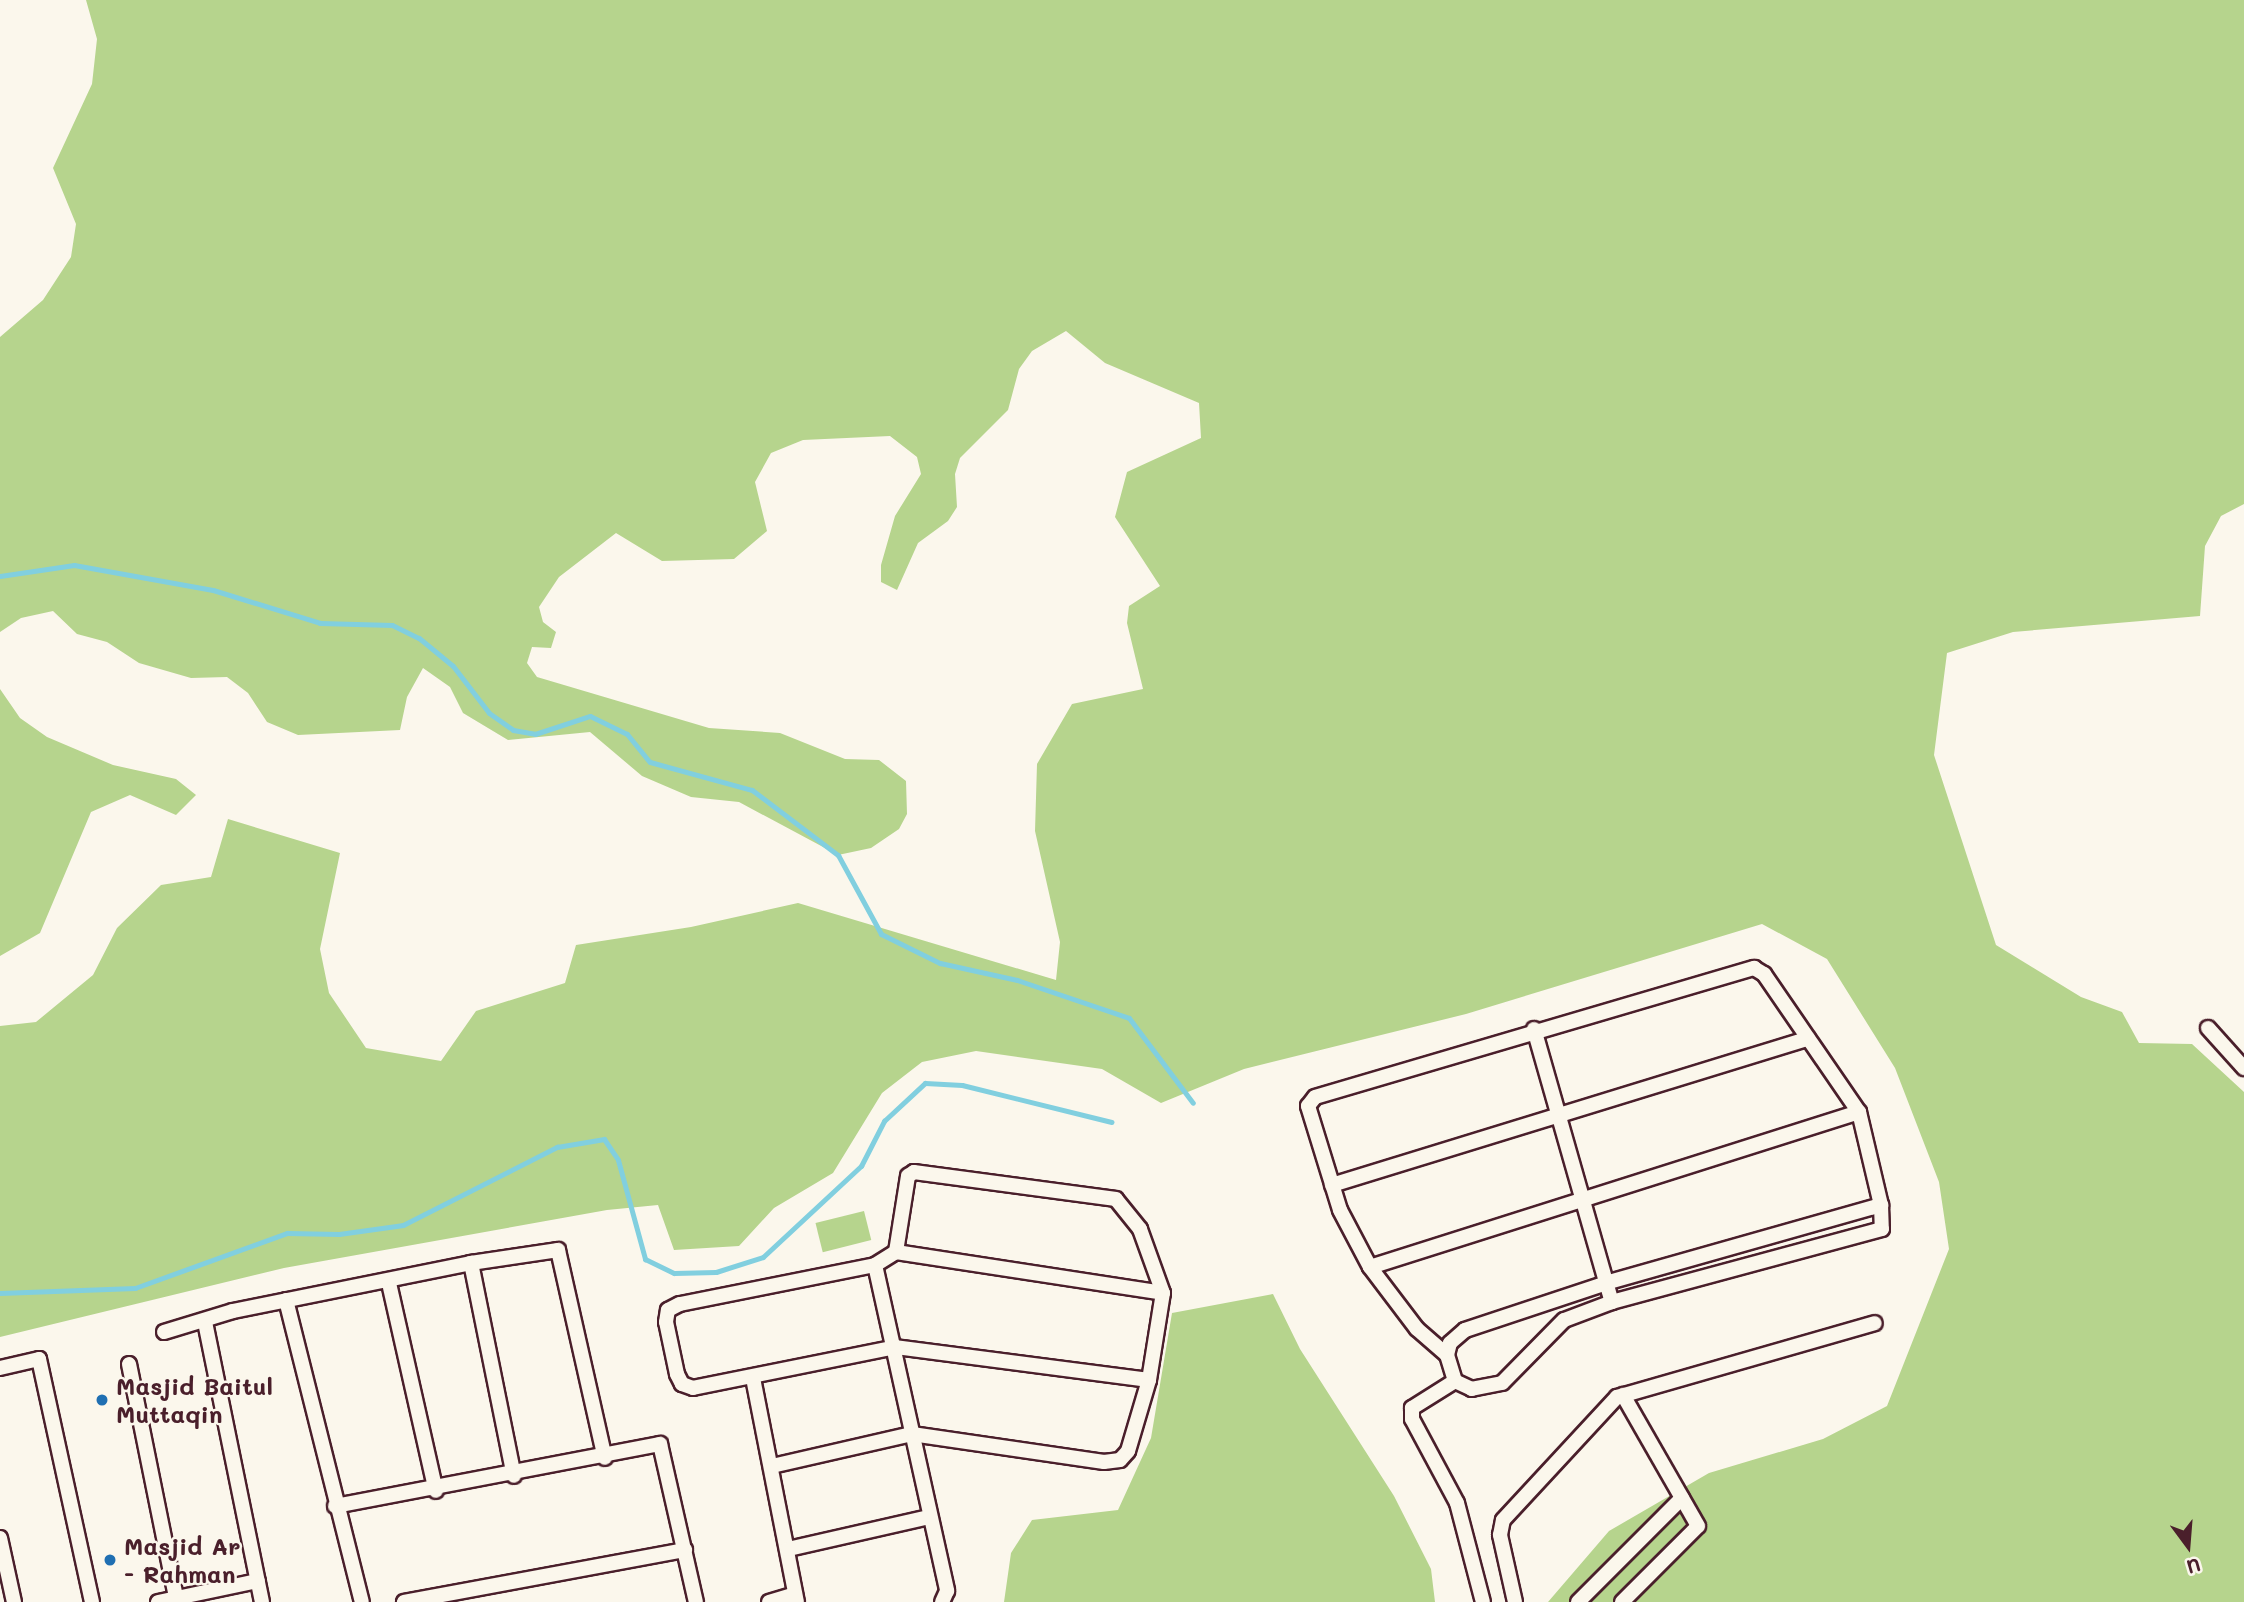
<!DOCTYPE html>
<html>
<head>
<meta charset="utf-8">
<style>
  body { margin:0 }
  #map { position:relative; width:2244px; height:1602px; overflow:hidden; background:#fbf7ec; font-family:Mali,sans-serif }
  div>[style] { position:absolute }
  .green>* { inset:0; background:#b6d48d; transform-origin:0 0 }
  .stream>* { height:5px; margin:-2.5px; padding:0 2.5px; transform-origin:2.5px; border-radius:2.5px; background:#81cfdf }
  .roads { filter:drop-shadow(2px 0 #4a1f2b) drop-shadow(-2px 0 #4a1f2b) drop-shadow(0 2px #4a1f2b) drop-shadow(0 -2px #4a1f2b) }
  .street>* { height:14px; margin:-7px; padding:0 7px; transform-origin:7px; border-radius:7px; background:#fbf7ec }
  .dots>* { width:19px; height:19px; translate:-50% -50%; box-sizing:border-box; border:4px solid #fbf7ec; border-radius:50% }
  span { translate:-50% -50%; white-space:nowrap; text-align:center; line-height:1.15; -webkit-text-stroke:5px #fbf7ec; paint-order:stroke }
  .poi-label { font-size:24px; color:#4a1f2b; font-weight:700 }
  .left { translate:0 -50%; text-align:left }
  .north { position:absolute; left:2153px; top:1511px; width:70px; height:70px; -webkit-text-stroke:5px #fbf7ec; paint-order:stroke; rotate:164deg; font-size:19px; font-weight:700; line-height:28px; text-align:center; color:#4a1f2b }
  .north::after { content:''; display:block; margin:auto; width:24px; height:32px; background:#4a1f2b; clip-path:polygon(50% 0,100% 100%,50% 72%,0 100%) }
</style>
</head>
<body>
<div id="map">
  <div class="green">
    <i style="clip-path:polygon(86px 0,2244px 0,2244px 504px,2221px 516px,2205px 546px,2200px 616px,2013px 632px,1947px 653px,1934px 755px,1996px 945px,2081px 997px,2122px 1012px,2139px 1043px,2192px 1044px,2244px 1092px,2244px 1602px,1548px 1602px,1609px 1531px,1709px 1473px,1823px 1439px,1887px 1406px,1949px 1249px,1939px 1182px,1895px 1068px,1827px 959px,1762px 924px,1466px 1014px,1244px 1069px,1161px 1103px,1102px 1069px,976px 1051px,922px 1062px,882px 1093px,833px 1173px,774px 1208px,739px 1246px,674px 1250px,658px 1205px,607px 1210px,284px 1268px,0 1337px,0 1026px,36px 1022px,93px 975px,117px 928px,161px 885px,211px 877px,228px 819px,340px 853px,320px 949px,329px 993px,366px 1048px,441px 1061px,476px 1011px,565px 983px,576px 945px,691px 927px,798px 903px,1056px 980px,1060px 942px,1035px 831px,1037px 764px,1072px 704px,1143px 689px,1127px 623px,1129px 606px,1160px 586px,1115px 517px,1127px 472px,1201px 438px,1199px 403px,1105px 363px,1066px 331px,1032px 351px,1019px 369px,1008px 410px,960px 458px,955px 474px,957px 507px,948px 521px,918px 543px,897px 590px,881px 582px,881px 565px,895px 516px,921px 474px,917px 457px,890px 436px,803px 440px,771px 453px,755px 482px,767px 531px,734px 559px,662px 561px,616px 533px,559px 577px,539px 607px,543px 622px,556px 632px,551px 648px,532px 647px,527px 663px,537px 677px,709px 728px,780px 733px,845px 759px,879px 760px,906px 781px,907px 814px,899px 829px,871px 848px,838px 855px,739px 802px,691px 797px,642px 776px,590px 732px,508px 740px,463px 713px,450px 687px,423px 668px,407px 697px,400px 730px,298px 735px,267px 722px,248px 693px,227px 677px,191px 678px,139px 663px,107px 642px,77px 634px,53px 611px,21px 618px,0 632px,0 337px,43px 300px,71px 257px,76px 224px,53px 168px,92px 84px,97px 39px)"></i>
    <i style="clip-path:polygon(0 689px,20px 718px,47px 737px,113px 765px,176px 779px,196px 795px,176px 815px,130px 795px,91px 812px,40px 933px,0 956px)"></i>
    <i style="left:864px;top:1211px;width:30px;height:50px;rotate:76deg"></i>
    <i style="clip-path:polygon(1273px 1294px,1300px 1349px,1394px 1496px,1431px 1569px,1435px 1602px,1004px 1602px,1011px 1553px,1032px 1520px,1118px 1510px,1151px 1438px,1172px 1313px)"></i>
  </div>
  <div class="stream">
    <i style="left:0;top:576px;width:75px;rotate:-8.5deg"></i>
    <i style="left:74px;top:565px;width:141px;rotate:10.2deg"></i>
    <i style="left:213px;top:590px;width:112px;rotate:17.1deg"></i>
    <i style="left:320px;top:623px;width:72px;rotate:1.6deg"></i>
    <i style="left:392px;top:625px;width:30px;rotate:26deg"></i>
    <i style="left:419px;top:638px;width:44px;rotate:39.5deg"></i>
    <i style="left:453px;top:666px;width:59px;rotate:52.5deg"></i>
    <i style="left:489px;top:713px;width:29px;rotate:35deg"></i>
    <i style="left:513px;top:730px;width:22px;rotate:10deg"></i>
    <i style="left:535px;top:734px;width:58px;rotate:-18.1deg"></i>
    <i style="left:590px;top:716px;width:41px;rotate:25.9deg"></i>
    <i style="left:627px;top:734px;width:36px;rotate:51deg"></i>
    <i style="left:650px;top:762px;width:106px;rotate:15.4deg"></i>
    <i style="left:752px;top:790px;width:108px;rotate:37.1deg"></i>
    <i style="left:838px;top:855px;width:90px;rotate:61.4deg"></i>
    <i style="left:881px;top:934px;width:66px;rotate:26.2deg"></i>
    <i style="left:940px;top:963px;width:79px;rotate:12.4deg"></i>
    <i style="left:1017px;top:980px;width:118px;rotate:18.7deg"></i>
    <i style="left:1129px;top:1018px;width:106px;rotate:53deg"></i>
    <i style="left:0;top:1293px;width:135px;rotate:-2.1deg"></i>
    <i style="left:135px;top:1288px;width:162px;rotate:-19.9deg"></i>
    <i style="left:287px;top:1233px;width:52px;rotate:1.1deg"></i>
    <i style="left:339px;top:1234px;width:65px;rotate:-8deg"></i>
    <i style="left:403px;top:1225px;width:173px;rotate:-26.9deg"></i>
    <i style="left:557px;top:1147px;width:48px;rotate:-9.7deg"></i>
    <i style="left:604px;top:1139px;width:25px;rotate:56deg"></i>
    <i style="left:618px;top:1160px;width:103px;rotate:74.7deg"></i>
    <i style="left:645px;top:1259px;width:32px;rotate:26deg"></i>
    <i style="left:674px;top:1273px;width:42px;rotate:-1.4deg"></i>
    <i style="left:716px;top:1272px;width:49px;rotate:-17.7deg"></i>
    <i style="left:763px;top:1257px;width:134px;rotate:-42.9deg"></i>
    <i style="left:861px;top:1166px;width:51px;rotate:-62.9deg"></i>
    <i style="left:884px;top:1121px;width:56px;rotate:-42.8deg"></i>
    <i style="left:925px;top:1083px;width:37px;rotate:3deg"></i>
    <i style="left:962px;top:1085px;width:154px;rotate:13.9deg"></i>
  </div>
  <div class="roads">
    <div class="street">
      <i style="left:2208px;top:1028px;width:54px;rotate:48deg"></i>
      <i style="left:1534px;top:1029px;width:284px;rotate:74.1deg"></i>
      <i style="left:1332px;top:1185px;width:498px;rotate:-17.1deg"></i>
      <i style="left:1881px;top:1205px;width:24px;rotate:88deg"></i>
      <i style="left:1882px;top:1229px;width:280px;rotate:164.9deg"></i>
      <i style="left:1612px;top:1302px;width:51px;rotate:159.4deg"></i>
      <i style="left:1564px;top:1320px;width:88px;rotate:134.5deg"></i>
      <i style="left:1502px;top:1383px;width:31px;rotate:169deg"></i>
      <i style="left:1472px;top:1389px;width:19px;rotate:-155deg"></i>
      <i style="left:1455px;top:1381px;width:27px;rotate:-107deg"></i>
      <i style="left:1447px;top:1355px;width:12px;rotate:-76deg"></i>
      <i style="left:1450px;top:1343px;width:20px;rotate:-41deg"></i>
      <i style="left:1465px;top:1330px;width:152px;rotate:-18.4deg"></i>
      <i style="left:1609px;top:1282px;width:283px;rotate:-15.8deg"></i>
      <i style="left:471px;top:1263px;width:88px;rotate:-8.5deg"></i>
      <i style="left:558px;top:1250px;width:213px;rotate:77.3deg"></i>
      <i style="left:875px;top:1265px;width:334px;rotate:77.5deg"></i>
      <i style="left:947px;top:1591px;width:12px;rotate:114deg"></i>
      <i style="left:1370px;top:1267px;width:513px;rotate:-17.59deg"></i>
      <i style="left:389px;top:1283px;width:213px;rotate:77.3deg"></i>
      <i style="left:286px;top:1300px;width:311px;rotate:75.9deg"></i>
      <i style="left:205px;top:1322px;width:286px;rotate:78.5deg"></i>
      <i style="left:164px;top:1332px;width:72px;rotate:-16.9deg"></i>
      <i style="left:233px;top:1311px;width:243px;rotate:-11.4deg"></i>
      <i style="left:471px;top:1263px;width:217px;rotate:78.6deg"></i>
      <i style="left:1447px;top:1355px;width:40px;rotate:-139deg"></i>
      <i style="left:1417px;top:1329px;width:78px;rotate:-127.2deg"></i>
      <i style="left:1370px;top:1267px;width:64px;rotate:-117.8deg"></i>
      <i style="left:1340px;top:1210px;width:109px;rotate:-107.1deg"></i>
      <i style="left:1308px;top:1106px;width:11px;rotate:-52deg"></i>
      <i style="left:1315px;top:1097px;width:458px;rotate:-16.4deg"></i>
      <i style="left:1754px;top:968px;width:12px;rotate:31deg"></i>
      <i style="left:1764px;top:974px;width:168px;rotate:55.5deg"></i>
      <i style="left:1859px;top:1112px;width:96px;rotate:76.7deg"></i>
      <i style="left:129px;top:1364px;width:239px;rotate:78.6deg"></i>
      <i style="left:0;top:1368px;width:40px;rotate:-13deg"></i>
      <i style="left:39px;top:1359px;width:249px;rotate:77.7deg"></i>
      <i style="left:753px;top:1378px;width:228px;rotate:78.9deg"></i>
      <i style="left:1149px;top:1380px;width:255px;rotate:-172.6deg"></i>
      <i style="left:896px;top:1347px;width:207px;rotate:168.6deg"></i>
      <i style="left:693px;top:1388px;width:12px;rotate:-160deg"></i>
      <i style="left:682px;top:1384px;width:11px;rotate:-117deg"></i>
      <i style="left:677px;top:1374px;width:53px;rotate:-101.9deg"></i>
      <i style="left:666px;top:1322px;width:12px;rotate:-81deg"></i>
      <i style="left:668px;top:1310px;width:13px;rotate:-27deg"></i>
      <i style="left:680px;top:1304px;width:199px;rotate:-11.3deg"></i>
      <i style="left:875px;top:1265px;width:25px;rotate:-32deg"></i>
      <i style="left:896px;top:1252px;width:270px;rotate:8.7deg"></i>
      <i style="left:1455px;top:1381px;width:51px;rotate:147.9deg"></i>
      <i style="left:1412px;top:1408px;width:11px;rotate:90deg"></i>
      <i style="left:1412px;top:1419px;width:95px;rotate:61.8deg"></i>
      <i style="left:1457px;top:1503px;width:102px;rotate:75.3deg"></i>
      <i style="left:772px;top:1466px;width:144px;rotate:-12.9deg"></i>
      <i style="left:912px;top:1434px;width:194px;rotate:8.3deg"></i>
      <i style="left:1104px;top:1462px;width:16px;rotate:-7deg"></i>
      <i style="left:1120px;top:1460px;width:12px;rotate:-48deg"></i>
      <i style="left:1128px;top:1451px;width:74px;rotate:-73.5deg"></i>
      <i style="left:1149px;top:1380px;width:88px;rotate:-80.9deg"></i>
      <i style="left:1163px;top:1293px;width:68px;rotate:-109.8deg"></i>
      <i style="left:1140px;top:1229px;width:38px;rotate:-129deg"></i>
      <i style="left:1116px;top:1199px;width:204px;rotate:-172.4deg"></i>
      <i style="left:914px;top:1172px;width:7px;rotate:146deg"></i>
      <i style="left:908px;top:1176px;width:77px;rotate:99deg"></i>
      <i style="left:335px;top:1506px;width:331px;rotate:-10.8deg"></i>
      <i style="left:660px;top:1444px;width:162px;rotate:77.2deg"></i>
      <i style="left:0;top:1538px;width:66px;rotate:77.7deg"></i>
      <i style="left:788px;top:1549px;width:145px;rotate:-12.8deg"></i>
      <i style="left:158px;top:1602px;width:102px;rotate:-11.9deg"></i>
      <i style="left:404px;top:1602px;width:286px;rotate:-10.5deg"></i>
      <i style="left:769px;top:1602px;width:27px;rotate:-17deg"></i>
      <i style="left:1515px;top:1602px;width:69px;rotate:-102.6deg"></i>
      <i style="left:1500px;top:1535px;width:15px;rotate:-79deg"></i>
      <i style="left:1503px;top:1520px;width:168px;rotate:-47.2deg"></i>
      <i style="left:1617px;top:1397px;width:268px;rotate:-16deg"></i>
      <i style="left:1578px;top:1602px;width:147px;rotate:-45deg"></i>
      <i style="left:1622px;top:1602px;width:107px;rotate:-45deg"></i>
      <i style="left:1698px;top:1526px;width:151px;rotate:-119.8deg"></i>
    </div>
  </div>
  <div class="dots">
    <i style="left:102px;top:1400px;background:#1f6fb2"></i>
    <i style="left:110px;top:1560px;background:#1f6fb2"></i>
  </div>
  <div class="poi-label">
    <span class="left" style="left:116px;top:1400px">Masjid Baitul<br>Muttaqin</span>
    <span class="left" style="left:124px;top:1560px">Masjid Ar<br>- Rahman</span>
  </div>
  <div class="north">U</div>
</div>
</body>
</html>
